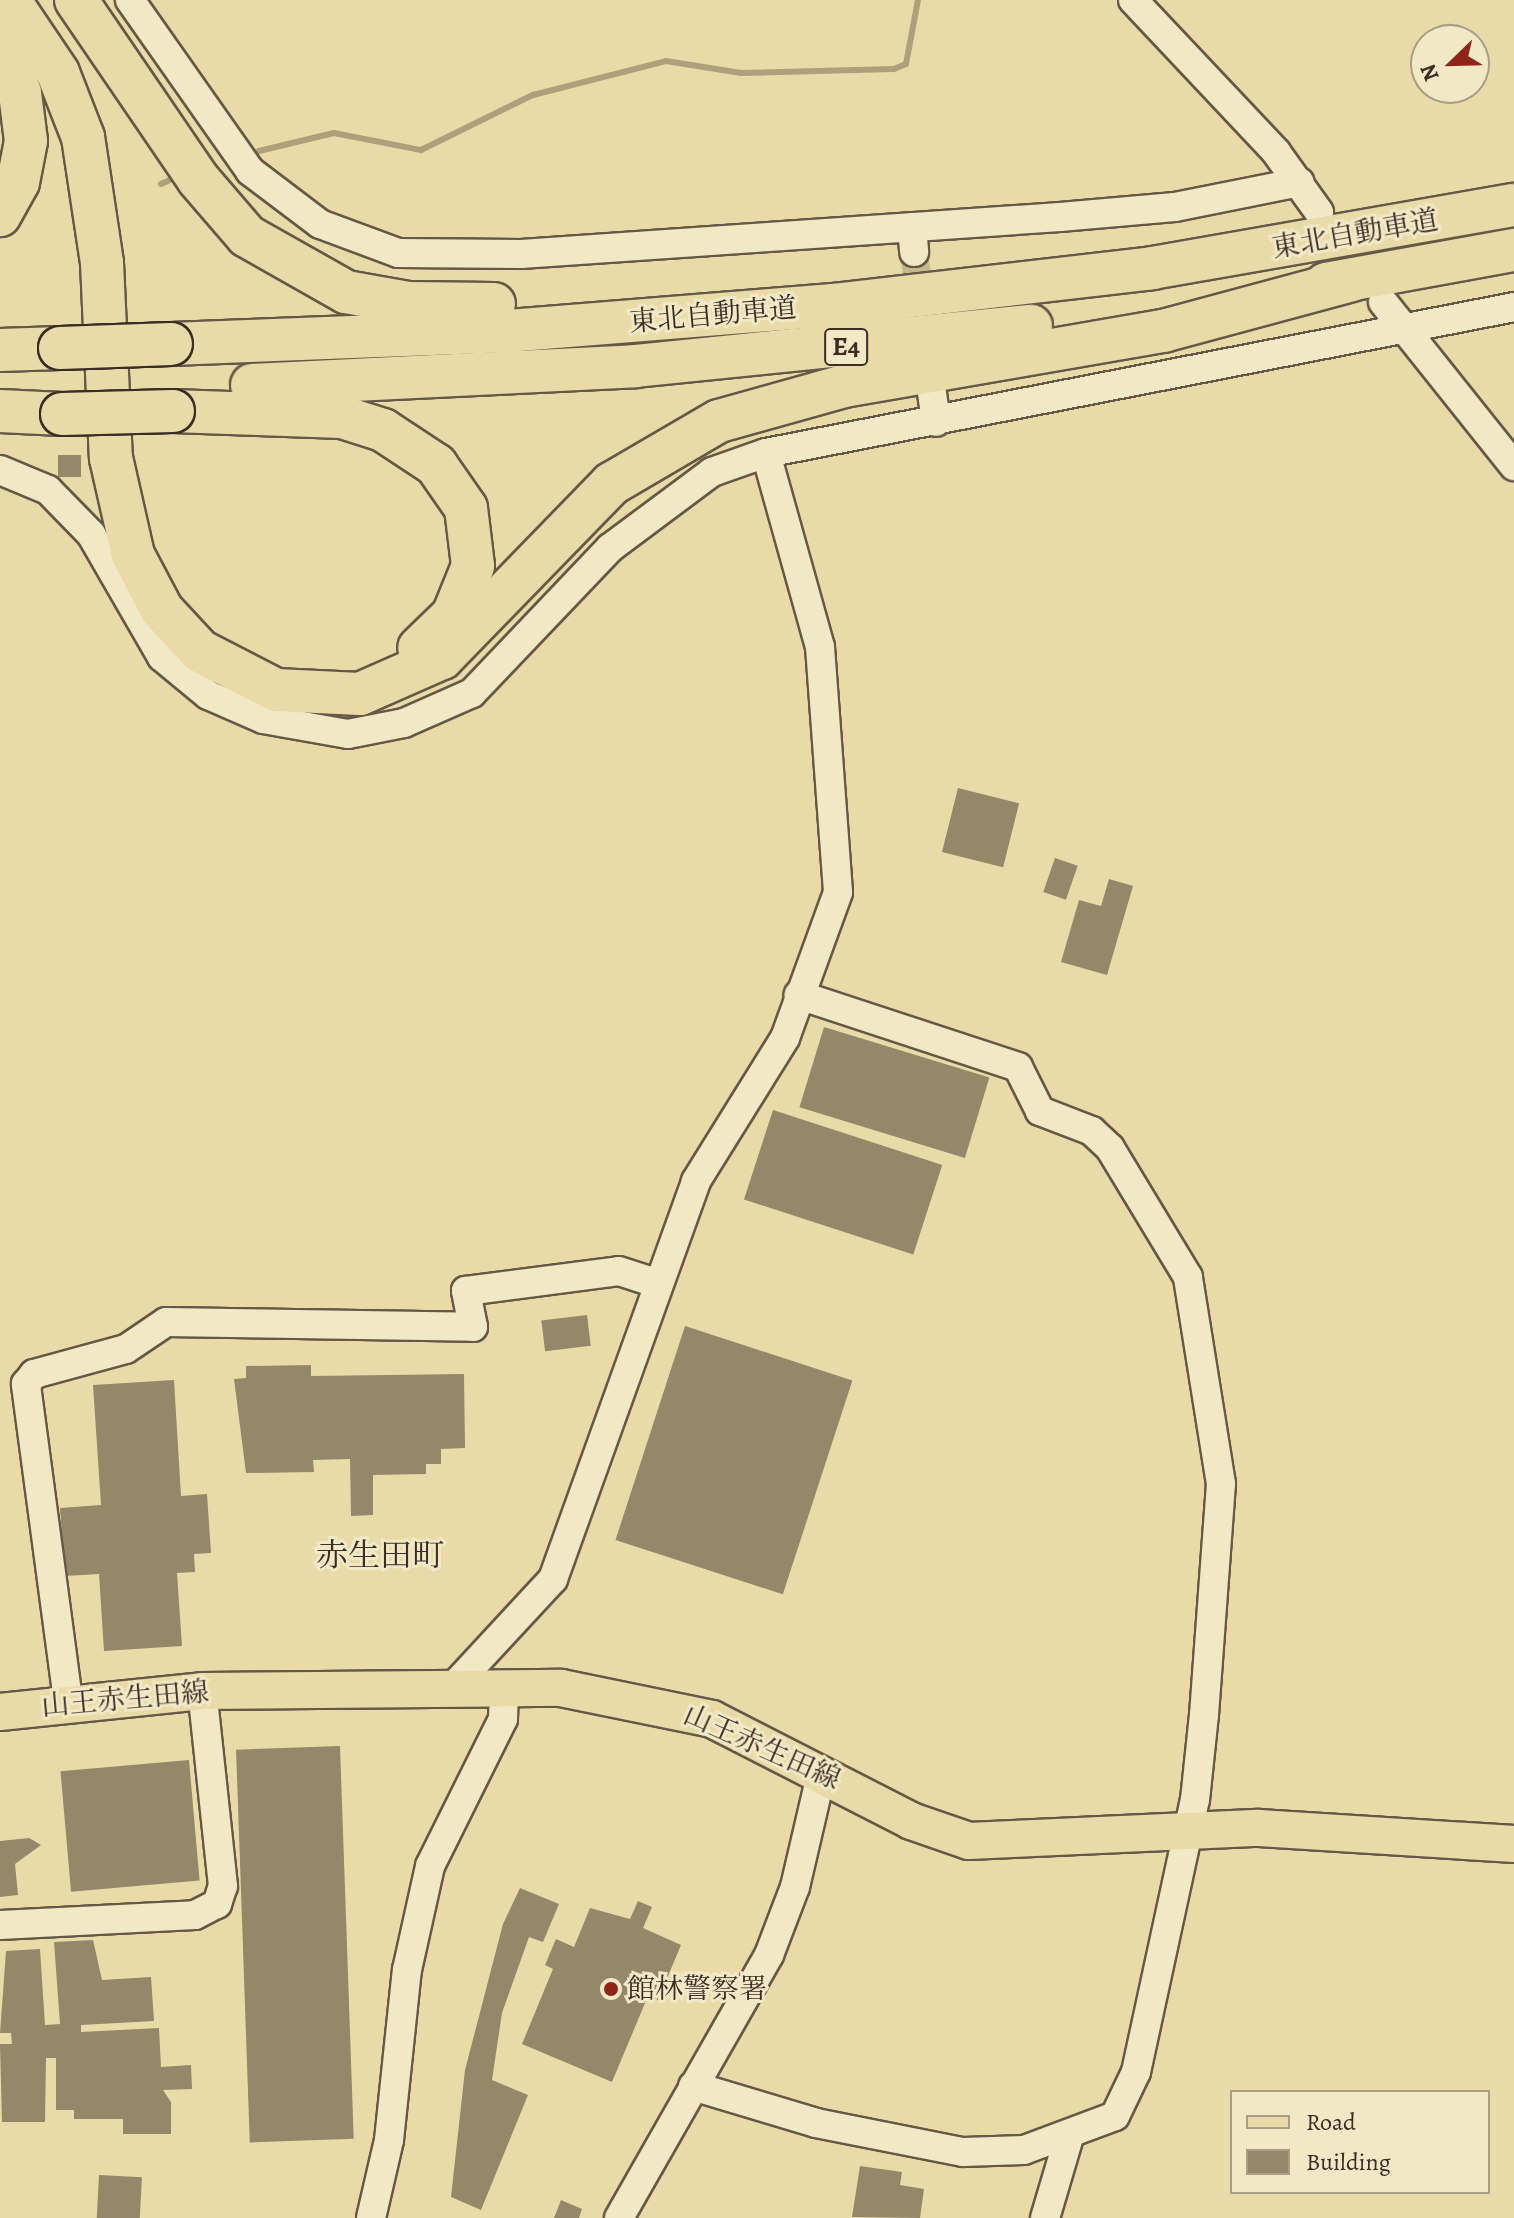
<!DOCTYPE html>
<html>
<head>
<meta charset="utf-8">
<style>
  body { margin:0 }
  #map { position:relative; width:1514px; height:2218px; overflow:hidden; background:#e9dba7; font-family:Alegreya,"Noto Serif JP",serif }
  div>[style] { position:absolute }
  .stream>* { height:6px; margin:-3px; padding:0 3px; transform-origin:3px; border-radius:3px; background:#aea07b }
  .building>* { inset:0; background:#958769; transform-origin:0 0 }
  .minor-tunnel>* { height:28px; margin-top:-14px; transform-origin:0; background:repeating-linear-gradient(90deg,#c6b88d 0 28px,transparent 0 42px) }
  .roads { filter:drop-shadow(2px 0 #665846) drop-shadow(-2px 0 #665846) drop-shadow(0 2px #665846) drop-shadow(0 -2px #665846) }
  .minor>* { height:28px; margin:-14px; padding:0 14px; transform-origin:14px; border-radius:14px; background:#f1e8c6 }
  .major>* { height:36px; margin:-18px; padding:0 18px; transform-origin:18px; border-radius:18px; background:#e9dba7 }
  .highway>* { height:42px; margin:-21px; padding:0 21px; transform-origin:21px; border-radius:21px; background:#e9dba7 }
  .bridges { filter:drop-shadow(2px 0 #3b2c25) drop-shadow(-2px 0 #3b2c25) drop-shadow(0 2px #3b2c25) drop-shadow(0 -2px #3b2c25) }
  .highway-bridge>* { height:42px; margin:-21px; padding:0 21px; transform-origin:21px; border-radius:21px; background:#e9dba7 }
  .dots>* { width:22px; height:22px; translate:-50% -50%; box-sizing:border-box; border:4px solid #f1e8c6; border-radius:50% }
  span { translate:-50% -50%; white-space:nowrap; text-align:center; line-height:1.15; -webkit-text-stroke:6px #f1e8c6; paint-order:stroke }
  .shield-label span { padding:2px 6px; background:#f1e8c6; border:2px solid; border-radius:6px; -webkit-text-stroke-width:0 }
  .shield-label { font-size:26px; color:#3b2c25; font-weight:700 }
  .street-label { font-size:28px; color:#3b2c25 }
  .poi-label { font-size:28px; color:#3b2c25 }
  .left { translate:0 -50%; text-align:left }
  .quarter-label { font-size:32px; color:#3b2c25 }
  .legend { position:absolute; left:1230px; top:2090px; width:260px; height:104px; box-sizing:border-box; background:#f1e8c6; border:2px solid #a89d86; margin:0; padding:10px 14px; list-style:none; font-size:24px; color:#3b2c25 }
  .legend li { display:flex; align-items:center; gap:16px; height:40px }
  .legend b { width:40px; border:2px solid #a89d86 }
  .north { position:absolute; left:1410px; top:24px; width:80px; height:80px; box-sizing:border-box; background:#f1e8c6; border:2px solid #a89d86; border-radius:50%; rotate:247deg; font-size:22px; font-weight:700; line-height:32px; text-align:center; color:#3b2c25 }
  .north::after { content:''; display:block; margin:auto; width:28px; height:36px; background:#8f2418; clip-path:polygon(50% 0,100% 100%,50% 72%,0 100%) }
</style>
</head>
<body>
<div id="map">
  <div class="stream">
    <i style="left:259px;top:151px;width:77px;rotate:-13.5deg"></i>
    <i style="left:334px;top:133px;width:89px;rotate:11.1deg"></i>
    <i style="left:421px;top:150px;width:125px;rotate:-26.2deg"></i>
    <i style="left:533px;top:95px;width:137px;rotate:-14.3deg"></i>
    <i style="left:666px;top:61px;width:76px;rotate:9.1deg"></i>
    <i style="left:741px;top:73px;width:153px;rotate:-1.5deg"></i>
    <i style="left:894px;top:69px;width:13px;rotate:-23deg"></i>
    <i style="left:906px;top:64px;width:65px;rotate:-79.4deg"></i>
    <i style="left:161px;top:184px;width:17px;rotate:-24deg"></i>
  </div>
  <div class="building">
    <i style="left:58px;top:455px;width:23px;height:22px"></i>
    <i style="left:958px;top:788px;width:63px;height:66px;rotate:14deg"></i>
    <i style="left:1055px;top:858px;width:24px;height:36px;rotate:19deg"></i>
    <i style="clip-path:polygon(1109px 879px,1133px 886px,1107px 975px,1061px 962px,1079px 900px,1101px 906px)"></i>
    <i style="left:824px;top:1027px;width:173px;height:84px;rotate:17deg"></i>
    <i style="left:773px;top:1110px;width:178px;height:94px;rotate:18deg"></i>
    <i style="left:587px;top:1315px;width:31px;height:46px;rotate:83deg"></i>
    <i style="left:685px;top:1326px;width:176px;height:225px;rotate:18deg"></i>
    <i style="clip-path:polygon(311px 1365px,311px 1376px,464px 1374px,465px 1448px,441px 1449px,441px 1464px,426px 1464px,426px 1474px,373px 1475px,373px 1515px,351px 1516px,350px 1459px,313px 1460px,314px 1472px,246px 1473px,234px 1379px,246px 1378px,246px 1366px)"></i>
    <i style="clip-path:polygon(174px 1380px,181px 1496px,207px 1494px,211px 1553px,194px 1554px,195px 1572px,177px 1573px,182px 1646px,104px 1651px,99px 1574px,65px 1576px,60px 1508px,101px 1505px,93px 1385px)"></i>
    <i style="left:340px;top:1746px;width:393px;height:104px;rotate:88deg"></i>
    <i style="left:189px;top:1760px;width:121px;height:129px;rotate:85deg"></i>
    <i style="clip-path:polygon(29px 1838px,41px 1845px,15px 1864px,18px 1895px,0 1897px,0 1841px)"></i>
    <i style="clip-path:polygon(520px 1888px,559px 1904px,543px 1942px,529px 1937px,502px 2013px,492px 2080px,528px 2095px,481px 2210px,451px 2197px,465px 2070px,503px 1924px)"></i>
    <i style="clip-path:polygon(638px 1901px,652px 1907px,643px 1928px,681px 1945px,658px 2000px,648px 1996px,612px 2082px,522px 2044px,553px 1969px,545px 1965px,556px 1939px,574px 1947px,590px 1908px,630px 1919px)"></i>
    <i style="clip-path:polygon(93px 1940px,102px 1980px,151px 1977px,154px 2021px,81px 2025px,81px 2032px,159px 2028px,161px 2067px,191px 2065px,192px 2089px,163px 2090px,171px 2102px,171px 2134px,123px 2134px,123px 2119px,74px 2119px,74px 2110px,56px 2110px,56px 2058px,46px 2058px,45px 2122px,2px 2122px,0 2044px,12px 2044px,11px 2033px,0 2033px,6px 1951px,40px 1949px,45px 2025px,60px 2024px,54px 1942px)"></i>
    <i style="clip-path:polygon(860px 2166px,902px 2172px,900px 2185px,924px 2189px,920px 2218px,852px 2217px)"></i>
    <i style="left:99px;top:2175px;width:43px;height:43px;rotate:3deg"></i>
    <i style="clip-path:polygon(561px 2200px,582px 2209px,579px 2218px,554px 2218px)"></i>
  </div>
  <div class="minor-tunnel">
    <i style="left:914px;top:252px;width:62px;rotate:82.5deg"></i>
  </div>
  <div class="roads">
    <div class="minor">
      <i style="left:130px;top:0;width:209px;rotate:54.9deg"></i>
      <i style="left:250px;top:171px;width:88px;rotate:37.1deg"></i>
      <i style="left:320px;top:224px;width:83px;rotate:20.4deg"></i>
      <i style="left:398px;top:253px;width:123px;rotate:0.5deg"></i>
      <i style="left:521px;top:254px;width:540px;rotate:-3.93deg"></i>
      <i style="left:1060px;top:217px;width:115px;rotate:-5deg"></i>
      <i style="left:1175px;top:207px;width:127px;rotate:-11.3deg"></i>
      <i style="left:1133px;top:0;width:209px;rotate:46.7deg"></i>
      <i style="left:1276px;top:152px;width:74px;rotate:54.4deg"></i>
      <i style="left:912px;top:227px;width:25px;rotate:85deg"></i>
      <i style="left:1383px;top:302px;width:210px;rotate:51.4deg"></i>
      <i style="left:932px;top:393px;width:29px;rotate:82deg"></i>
      <i style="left:0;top:470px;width:52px;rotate:22.6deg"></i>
      <i style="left:48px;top:490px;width:62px;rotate:45.7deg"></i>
      <i style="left:91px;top:534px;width:142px;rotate:60deg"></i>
      <i style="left:162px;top:657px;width:60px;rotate:39.6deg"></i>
      <i style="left:208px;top:695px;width:60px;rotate:23.6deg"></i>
      <i style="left:263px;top:719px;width:86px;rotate:10deg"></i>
      <i style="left:348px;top:734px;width:57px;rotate:-11.1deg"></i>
      <i style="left:404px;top:723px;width:74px;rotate:-23.8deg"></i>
      <i style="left:472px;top:693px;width:200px;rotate:-46.4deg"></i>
      <i style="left:610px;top:548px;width:127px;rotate:-36.7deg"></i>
      <i style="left:712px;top:472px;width:57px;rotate:-19.4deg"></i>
      <i style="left:766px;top:453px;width:762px;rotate:-11.04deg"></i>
      <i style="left:453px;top:1687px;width:147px;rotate:-47.2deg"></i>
      <i style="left:553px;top:1579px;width:423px;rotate:-70.2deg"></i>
      <i style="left:696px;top:1181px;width:168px;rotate:-58.1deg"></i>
      <i style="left:785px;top:1038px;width:155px;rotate:-70deg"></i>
      <i style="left:838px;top:892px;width:246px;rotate:-94.2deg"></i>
      <i style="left:820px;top:647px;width:201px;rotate:-105.6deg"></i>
      <i style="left:68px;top:1700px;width:319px;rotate:-97.6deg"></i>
      <i style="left:26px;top:1384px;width:13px;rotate:-51deg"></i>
      <i style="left:34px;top:1374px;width:95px;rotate:-15.2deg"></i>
      <i style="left:126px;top:1349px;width:48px;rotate:-34deg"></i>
      <i style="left:166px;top:1322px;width:307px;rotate:0.9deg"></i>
      <i style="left:473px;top:1327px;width:37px;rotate:-101deg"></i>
      <i style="left:466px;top:1291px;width:154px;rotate:-7.4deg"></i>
      <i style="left:619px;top:1271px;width:40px;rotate:18deg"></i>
      <i style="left:0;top:1925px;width:195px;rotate:-2.9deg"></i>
      <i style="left:195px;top:1915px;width:25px;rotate:-27deg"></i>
      <i style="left:217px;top:1904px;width:19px;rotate:-72deg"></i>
      <i style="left:223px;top:1886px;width:196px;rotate:-96.1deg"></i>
      <i style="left:693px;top:2086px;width:128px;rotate:16.7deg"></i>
      <i style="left:816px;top:2123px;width:150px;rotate:11.2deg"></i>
      <i style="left:963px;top:2152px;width:61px;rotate:-1.9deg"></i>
      <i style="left:1024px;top:2150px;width:97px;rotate:-20.5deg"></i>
      <i style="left:1115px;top:2116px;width:49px;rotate:-64.5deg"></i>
      <i style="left:1136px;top:2072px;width:278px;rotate:-77.8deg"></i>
      <i style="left:1195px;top:1800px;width:85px;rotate:-84deg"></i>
      <i style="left:1204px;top:1715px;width:232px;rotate:-85.8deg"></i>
      <i style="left:1221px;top:1484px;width:210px;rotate:-99.1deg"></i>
      <i style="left:1188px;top:1277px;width:151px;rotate:-121.2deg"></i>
      <i style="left:1110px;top:1148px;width:25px;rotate:-137deg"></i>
      <i style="left:1092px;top:1131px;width:56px;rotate:-159deg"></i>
      <i style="left:1040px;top:1111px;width:49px;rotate:-116.6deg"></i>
      <i style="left:1018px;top:1067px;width:231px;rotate:-161.8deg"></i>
      <i style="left:371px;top:2218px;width:80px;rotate:-77deg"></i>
      <i style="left:389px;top:2140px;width:171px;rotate:-84deg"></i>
      <i style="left:407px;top:1970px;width:107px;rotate:-77.5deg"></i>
      <i style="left:430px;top:1866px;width:164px;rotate:-63.6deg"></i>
      <i style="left:503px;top:1719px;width:33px;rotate:-88deg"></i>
      <i style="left:619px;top:2218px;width:303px;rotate:-60.3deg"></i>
      <i style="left:769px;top:1955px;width:73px;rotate:-69.1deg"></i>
      <i style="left:795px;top:1887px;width:119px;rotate:-76.9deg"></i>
      <i style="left:1045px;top:2218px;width:84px;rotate:-73.5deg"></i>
    </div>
    <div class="major">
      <i style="left:0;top:1712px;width:203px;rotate:-5.9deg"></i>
      <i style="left:202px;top:1691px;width:359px;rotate:-0.5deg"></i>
      <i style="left:561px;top:1688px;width:154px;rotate:11.6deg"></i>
      <i style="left:712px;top:1719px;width:224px;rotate:27.1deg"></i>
      <i style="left:911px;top:1821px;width:61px;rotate:19deg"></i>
      <i style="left:969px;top:1841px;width:290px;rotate:-2.6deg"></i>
      <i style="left:1259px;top:1828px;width:256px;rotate:3.6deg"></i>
    </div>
    <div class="highway">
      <i style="left:9px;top:0;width:88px;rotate:56.1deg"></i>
      <i style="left:58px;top:73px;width:69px;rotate:68.7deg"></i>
      <i style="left:83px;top:137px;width:127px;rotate:81.4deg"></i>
      <i style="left:102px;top:263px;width:195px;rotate:87.4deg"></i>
      <i style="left:111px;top:458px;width:99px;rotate:77.2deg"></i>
      <i style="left:133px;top:555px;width:62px;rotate:62.2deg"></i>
      <i style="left:162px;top:610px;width:56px;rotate:47.2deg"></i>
      <i style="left:200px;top:651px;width:85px;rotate:27.2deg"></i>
      <i style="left:276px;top:690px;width:84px;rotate:2.7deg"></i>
      <i style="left:360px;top:694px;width:90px;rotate:-23.7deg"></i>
      <i style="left:442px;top:658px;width:243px;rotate:-45.8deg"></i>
      <i style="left:611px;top:484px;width:125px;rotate:-30.3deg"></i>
      <i style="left:719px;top:421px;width:130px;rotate:-15.6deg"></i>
      <i style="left:844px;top:386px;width:324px;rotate:-9.8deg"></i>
      <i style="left:1163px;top:331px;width:196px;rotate:-15.1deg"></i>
      <i style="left:76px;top:0;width:217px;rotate:55.7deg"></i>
      <i style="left:198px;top:179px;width:75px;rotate:49.3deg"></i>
      <i style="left:247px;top:236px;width:114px;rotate:29.5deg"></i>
      <i style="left:346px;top:292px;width:63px;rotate:10.1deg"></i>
      <i style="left:408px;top:303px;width:86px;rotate:0.7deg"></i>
      <i style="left:0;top:42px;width:55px;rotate:68.6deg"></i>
      <i style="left:20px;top:93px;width:48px;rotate:82.9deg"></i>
      <i style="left:26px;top:141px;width:42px;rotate:101deg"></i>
      <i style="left:18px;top:182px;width:38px;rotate:119deg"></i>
      <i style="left:1326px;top:284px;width:191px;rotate:-10.3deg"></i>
      <i style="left:171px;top:344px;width:337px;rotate:-2.2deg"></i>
      <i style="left:508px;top:331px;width:327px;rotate:-4.6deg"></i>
      <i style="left:834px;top:305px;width:320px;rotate:-6.6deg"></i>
      <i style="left:1152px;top:268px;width:367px;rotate:-9.9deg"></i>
      <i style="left:0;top:350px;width:60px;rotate:-1.9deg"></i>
      <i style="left:252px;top:385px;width:383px;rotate:-2.8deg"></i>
      <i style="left:635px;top:366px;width:398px;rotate:-5.8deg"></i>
      <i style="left:0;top:411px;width:62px;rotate:2.8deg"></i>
      <i style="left:173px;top:411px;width:169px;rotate:2deg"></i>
      <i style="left:342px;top:417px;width:43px;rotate:17.6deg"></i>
      <i style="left:383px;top:430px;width:64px;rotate:33.4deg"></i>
      <i style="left:436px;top:465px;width:52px;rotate:55.1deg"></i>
      <i style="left:466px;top:508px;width:58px;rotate:83.1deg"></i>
      <i style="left:473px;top:566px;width:53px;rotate:112.2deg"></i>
      <i style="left:453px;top:615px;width:47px;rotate:135.9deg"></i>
    </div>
  </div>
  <div class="bridges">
    <div class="highway-bridge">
      <i style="left:60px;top:348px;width:111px;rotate:-2.1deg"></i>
      <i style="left:62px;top:414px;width:111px;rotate:-1.5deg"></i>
    </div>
  </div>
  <div class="dots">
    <i style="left:611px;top:1989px;background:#8f2418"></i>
  </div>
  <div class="shield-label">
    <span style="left:846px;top:347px">E4</span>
  </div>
  <div class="street-label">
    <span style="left:1355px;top:234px;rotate:-10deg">東北自動車道</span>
    <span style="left:713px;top:315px;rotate:-5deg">東北自動車道</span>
    <span style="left:125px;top:1699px;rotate:-5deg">山王赤生田線</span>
    <span style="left:762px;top:1747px;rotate:24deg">山王赤生田線</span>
  </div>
  <div class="poi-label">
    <span class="left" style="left:627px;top:1989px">館林警察署</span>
  </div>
  <div class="quarter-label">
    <span style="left:380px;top:1555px">赤生田町</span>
  </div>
  <ul class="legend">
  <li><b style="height:10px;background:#e9dba7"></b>Road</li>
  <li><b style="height:22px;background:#958769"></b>Building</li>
  </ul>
  <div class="north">N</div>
</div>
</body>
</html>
